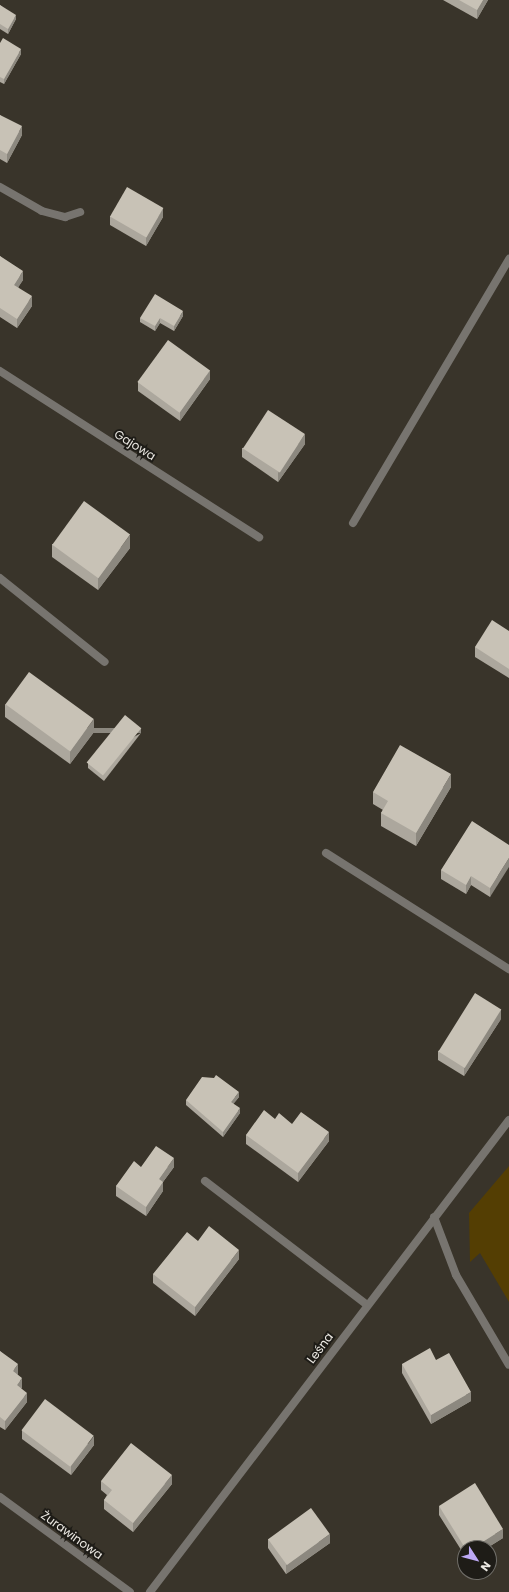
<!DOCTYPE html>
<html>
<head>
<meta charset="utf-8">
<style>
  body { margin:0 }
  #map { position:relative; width:509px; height:1592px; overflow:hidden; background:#39342a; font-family:Poppins,sans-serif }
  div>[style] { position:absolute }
  .green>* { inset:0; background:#543e03 }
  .lane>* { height:8px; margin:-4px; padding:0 4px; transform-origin:4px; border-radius:4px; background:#77746f }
  .street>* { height:8px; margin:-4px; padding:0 4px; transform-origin:4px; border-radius:4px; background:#77746f }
  .wall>* { inset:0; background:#aca79d }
  .shaded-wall>* { inset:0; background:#8c887f; transform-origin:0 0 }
  .building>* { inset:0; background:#c8c2b6; transform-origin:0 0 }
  span { translate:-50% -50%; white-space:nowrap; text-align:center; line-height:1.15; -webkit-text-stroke:4px #1e1c17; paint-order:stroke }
  .street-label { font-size:12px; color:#ece9e3 }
  .north { position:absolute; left:457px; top:1540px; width:40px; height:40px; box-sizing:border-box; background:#1e1c17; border:1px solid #706e69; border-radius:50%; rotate:126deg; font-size:11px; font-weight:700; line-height:16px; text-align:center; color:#ece9e3 }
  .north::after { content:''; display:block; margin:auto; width:14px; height:18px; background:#bda9f5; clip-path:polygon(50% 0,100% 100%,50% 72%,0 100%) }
</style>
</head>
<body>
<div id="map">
  <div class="green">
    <i style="clip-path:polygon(509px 1166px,509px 1302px,480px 1253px,470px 1262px,469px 1213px)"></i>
  </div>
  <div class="lane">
    <i style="left:0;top:187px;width:48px;rotate:29.7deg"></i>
    <i style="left:42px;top:211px;width:24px;rotate:15deg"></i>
    <i style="left:65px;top:217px;width:16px;rotate:-18deg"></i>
    <i style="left:353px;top:523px;width:307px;rotate:-59.4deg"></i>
  </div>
  <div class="street">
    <i style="left:0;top:371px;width:308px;rotate:32.7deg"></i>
    <i style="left:0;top:578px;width:134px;rotate:38.7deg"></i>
    <i style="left:326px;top:853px;width:217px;rotate:32.4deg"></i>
    <i style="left:205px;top:1181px;width:204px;rotate:37.4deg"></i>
    <i style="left:434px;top:1217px;width:62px;rotate:69.2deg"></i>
    <i style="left:456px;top:1275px;width:104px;rotate:59.5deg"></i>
    <i style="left:0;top:1497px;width:161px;rotate:36.2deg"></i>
    <i style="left:150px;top:1592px;width:593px;rotate:-52.74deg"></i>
  </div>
  <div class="wall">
    <i style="clip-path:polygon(443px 0,488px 0,477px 19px)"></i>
    <i style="clip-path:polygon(0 5px,16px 19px,8px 34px,0 29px)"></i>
    <i style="clip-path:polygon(0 43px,21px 54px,4px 84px,0 82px)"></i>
    <i style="clip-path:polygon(0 115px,22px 135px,7px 163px,0 159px)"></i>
    <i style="clip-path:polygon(110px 216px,163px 217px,146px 246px,110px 225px)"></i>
    <i style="clip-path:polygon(0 256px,23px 280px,18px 287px,32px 306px,17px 328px,0 317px)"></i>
    <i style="clip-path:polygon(183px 316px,174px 331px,160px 323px,155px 331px,140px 322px,140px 318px)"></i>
    <i style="clip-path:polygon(210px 379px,180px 421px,138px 391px,138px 382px)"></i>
    <i style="clip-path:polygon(305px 444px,278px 482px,242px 457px,242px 448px)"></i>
    <i style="clip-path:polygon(52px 544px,130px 548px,98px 590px,52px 557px)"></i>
    <i style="clip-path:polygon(509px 631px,509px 678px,475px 657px,475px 647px)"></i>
    <i style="clip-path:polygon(5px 704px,94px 732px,70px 764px,5px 717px)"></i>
    <i style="clip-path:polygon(141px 733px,104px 781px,88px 768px,88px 763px)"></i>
    <i style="clip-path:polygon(451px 787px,416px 846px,381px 826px,381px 813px,383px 810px,373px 804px,373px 792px)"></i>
    <i style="clip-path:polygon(509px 845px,490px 897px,471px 885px,466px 894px,441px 879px,441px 870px)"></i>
    <i style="clip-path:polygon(501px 1019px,464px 1076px,438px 1060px,438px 1051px)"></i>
    <i style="clip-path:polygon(239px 1097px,233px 1104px,240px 1113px,223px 1137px,186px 1105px,186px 1100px)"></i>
    <i style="clip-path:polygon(275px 1119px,292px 1124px,329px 1141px,298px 1182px,246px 1144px,246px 1135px)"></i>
    <i style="clip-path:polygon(141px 1167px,174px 1167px,163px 1182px,163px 1191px,146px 1216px,116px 1196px,116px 1186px)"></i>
    <i style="clip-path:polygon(239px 1259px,195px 1316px,153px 1283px,153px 1274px)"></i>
    <i style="clip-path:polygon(0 1351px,18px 1374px,17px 1374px,22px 1387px,21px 1389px,27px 1402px,5px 1430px,0 1427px)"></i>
    <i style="clip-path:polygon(436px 1360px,471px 1401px,431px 1424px,402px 1373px,402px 1364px)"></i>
    <i style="clip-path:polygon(22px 1430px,94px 1445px,71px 1475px,22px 1439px)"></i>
    <i style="clip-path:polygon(101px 1481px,172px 1484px,133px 1532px,104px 1509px,104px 1500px,107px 1495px,101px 1490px)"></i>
    <i style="clip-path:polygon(439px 1506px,503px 1538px,487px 1548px,465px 1548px,465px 1556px,439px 1515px)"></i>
    <i style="clip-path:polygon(268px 1539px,330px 1543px,286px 1574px,268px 1548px)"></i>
  </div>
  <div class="shaded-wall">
    <i style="clip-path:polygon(483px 0,488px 0,477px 19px,477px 10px)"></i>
    <i style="clip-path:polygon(16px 15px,16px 19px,8px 34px,8px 29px)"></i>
    <i style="clip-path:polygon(21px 49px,21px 54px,4px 84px,4px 79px)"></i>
    <i style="clip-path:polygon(22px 126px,22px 135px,7px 163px,7px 154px)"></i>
    <i style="clip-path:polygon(163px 208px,163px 217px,146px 246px,146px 237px)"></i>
    <i style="clip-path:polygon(23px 271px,23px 280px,14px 294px,14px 285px)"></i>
    <i style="clip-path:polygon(32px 296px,32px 306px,17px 328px,17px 319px)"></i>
    <i style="clip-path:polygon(183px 311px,183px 316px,174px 331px,174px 326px)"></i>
    <i style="clip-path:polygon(160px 318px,160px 323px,155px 331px,155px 326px)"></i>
    <i style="clip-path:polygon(210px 370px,210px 379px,180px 421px,180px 412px)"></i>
    <i style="clip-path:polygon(305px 434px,305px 444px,278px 482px,278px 473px)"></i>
    <i style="clip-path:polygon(130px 535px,130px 548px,98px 590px,98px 578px)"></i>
    <i style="clip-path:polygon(94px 719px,94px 732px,70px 764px,70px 751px)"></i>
    <i style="left:141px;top:728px;width:5px;height:61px;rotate:90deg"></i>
    <i style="clip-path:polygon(451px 774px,451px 787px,416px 846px,416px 833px)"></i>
    <i style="clip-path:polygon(509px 858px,509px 867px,490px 897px,490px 888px)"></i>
    <i style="clip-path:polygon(471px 876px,471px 885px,466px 894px,466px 885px)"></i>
    <i style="clip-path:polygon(501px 1009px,501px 1019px,464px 1076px,464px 1067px)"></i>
    <i style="clip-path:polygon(239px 1092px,239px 1097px,231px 1107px,231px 1102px)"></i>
    <i style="clip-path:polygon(240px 1108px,240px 1113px,223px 1137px,223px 1132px)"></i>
    <i style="clip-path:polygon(329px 1132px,329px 1141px,298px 1182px,298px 1173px)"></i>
    <i style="clip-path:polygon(174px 1158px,174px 1167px,163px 1182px,163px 1191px,146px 1216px,146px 1207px,159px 1179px)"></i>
    <i style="clip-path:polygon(239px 1250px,239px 1259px,195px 1316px,195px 1307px)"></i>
    <i style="clip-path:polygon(18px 1364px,18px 1374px,13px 1380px,13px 1371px)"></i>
    <i style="clip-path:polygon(22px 1378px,22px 1387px,17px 1394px,17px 1385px)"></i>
    <i style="clip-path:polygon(471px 1392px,471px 1401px,431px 1424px,431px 1415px)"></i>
    <i style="clip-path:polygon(27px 1393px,27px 1402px,5px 1430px,5px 1421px)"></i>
    <i style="clip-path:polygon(94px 1436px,94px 1445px,71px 1475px,71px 1466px)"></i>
    <i style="clip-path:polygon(172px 1475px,172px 1484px,133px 1532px,133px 1523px)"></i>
    <i style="clip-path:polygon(503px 1529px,503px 1538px,487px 1548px,473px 1548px)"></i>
    <i style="clip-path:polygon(330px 1534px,330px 1543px,286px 1574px,286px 1565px)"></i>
  </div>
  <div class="building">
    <i style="clip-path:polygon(459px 0,483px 0,477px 10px)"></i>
    <i style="clip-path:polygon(0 5px,16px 15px,8px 29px,0 24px)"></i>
    <i style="clip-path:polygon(3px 38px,21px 49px,4px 79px,0 77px,0 43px)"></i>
    <i style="clip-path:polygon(0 115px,22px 126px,7px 154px,0 150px)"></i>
    <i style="left:127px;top:187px;width:42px;height:34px;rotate:30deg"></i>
    <i style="clip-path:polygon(0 256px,23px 271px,14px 285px,32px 296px,17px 319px,0 308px)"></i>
    <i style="clip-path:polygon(155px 294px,183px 311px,174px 326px,160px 318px,155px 326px,140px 318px)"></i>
    <i style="left:168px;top:340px;width:52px;height:52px;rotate:36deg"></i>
    <i style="left:268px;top:410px;width:44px;height:46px;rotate:33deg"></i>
    <i style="left:84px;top:501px;width:57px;height:54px;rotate:36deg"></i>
    <i style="clip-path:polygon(492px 620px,509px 631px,509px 669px,475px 647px)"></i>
    <i style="left:29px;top:672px;width:80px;height:40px;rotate:36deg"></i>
    <i style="left:125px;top:715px;width:21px;height:61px;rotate:39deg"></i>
    <i style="clip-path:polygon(400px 745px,451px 774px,416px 833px,381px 813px,388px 801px,373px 792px)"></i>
    <i style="clip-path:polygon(472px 821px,509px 845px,509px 858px,490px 888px,471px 876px,466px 885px,441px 870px)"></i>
    <i style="left:475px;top:993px;width:31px;height:69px;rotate:32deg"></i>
    <i style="clip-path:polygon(216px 1075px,239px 1092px,231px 1102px,240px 1108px,223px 1132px,186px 1100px,202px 1077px,214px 1078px)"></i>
    <i style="clip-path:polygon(264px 1110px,275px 1119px,279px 1113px,292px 1124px,301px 1112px,329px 1132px,298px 1173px,246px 1135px)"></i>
    <i style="clip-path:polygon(156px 1146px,174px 1158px,159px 1179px,163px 1182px,146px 1207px,116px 1186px,134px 1161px,141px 1167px)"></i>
    <i style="clip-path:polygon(209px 1226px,239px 1250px,195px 1307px,153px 1274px,187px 1232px,198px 1241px)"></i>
    <i style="clip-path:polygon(430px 1348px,436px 1360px,449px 1353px,471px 1392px,431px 1415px,402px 1364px)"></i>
    <i style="clip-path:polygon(0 1351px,18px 1364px,13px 1371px,22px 1378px,17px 1385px,27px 1393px,5px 1421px,0 1417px)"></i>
    <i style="left:45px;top:1399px;width:61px;height:39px;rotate:37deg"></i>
    <i style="clip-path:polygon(131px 1443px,172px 1475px,133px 1523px,104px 1500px,112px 1490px,101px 1481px)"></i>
    <i style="clip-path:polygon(475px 1483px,503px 1529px,473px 1548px,465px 1548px,439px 1506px)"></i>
    <i style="left:311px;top:1508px;width:32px;height:53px;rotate:54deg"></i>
  </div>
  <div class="street-label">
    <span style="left:135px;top:445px;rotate:32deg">Gajowa</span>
    <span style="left:320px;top:1348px;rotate:-53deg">Leśna</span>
    <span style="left:72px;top:1535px;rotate:36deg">Żurawinowa</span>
  </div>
  <div class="north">N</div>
</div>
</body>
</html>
